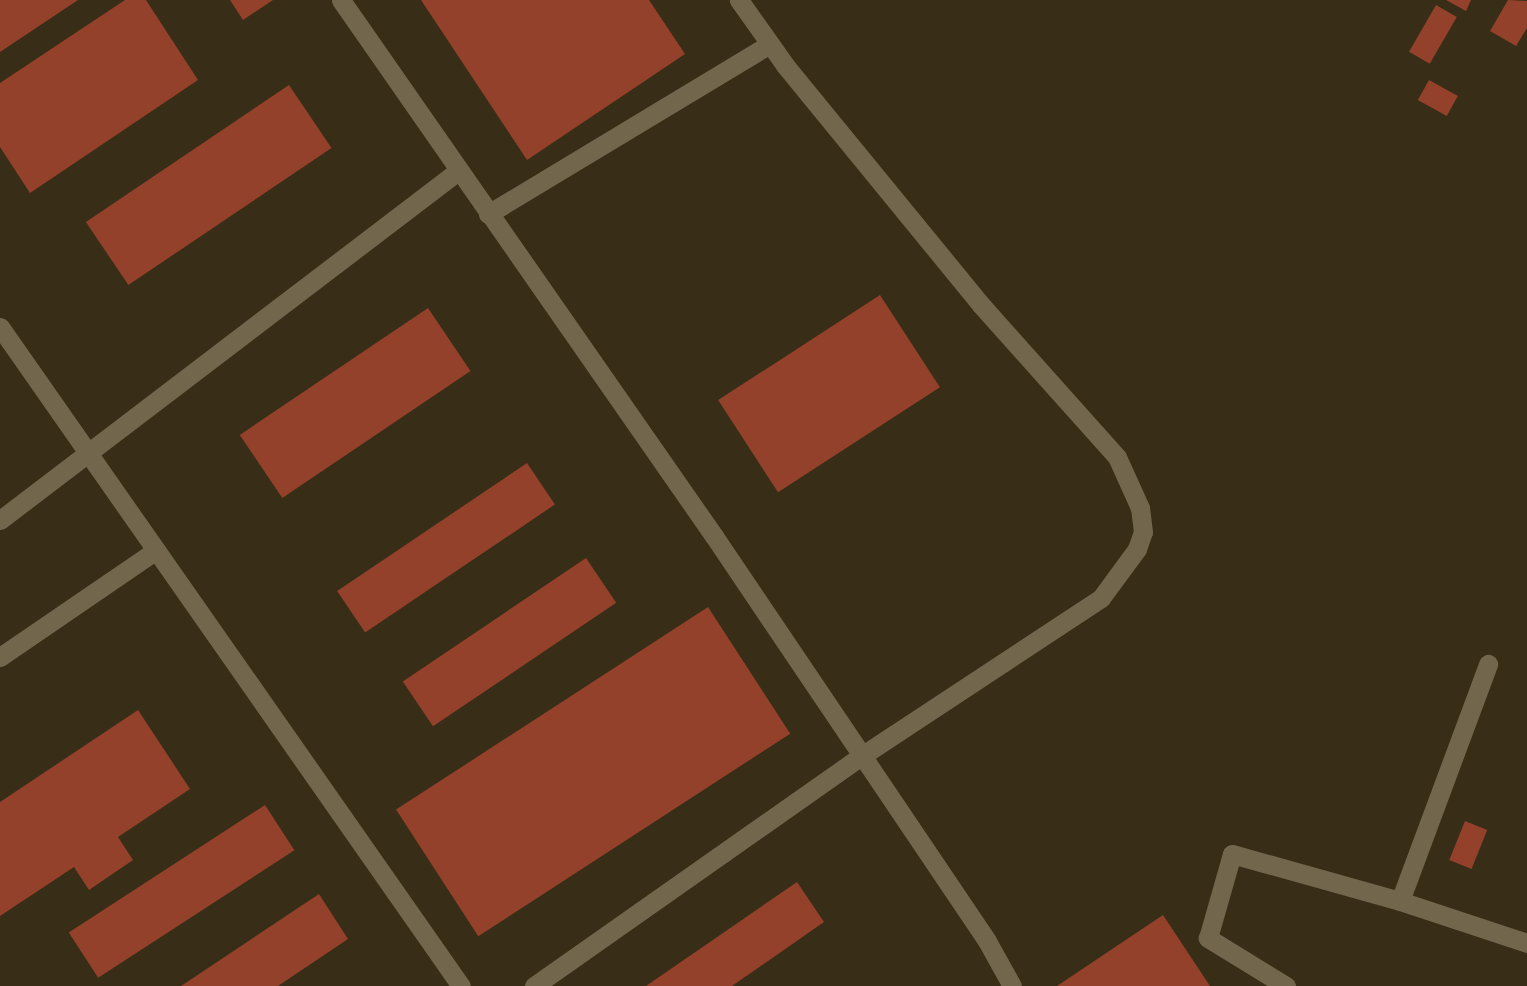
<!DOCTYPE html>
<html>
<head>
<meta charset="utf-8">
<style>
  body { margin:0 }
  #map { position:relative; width:1527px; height:986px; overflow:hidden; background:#382d16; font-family:Arial,sans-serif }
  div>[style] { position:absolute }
  .building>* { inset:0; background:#93412b; transform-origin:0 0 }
  .minor>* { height:19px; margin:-9.5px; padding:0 9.5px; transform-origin:9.5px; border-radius:9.5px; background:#72664d }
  span { translate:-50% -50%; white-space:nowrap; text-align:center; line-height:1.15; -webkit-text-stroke:6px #2d230c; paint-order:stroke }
</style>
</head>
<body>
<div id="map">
  <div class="building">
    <i style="clip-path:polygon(0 0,78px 0,0 52px)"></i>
    <i style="clip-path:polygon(125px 0,146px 0,198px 80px,30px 193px,0 147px,0 83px)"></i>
    <i style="clip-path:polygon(230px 0,273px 0,243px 20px)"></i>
    <i style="clip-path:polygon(421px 0,649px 0,685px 54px,527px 160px)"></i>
    <i style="clip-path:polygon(1446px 0,1471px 0,1466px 11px)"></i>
    <i style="clip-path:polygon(1508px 0,1527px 1px,1527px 28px,1516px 46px,1490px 31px)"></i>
    <i style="left:1436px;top:5px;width:24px;height:54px;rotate:30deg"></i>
    <i style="left:1429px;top:80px;width:33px;height:23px;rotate:29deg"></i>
    <i style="left:289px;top:85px;width:76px;height:245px;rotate:56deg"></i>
    <i style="left:880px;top:295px;width:110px;height:193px;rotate:57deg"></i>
    <i style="left:428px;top:308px;width:76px;height:227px;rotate:56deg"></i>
    <i style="left:527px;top:463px;width:50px;height:229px;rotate:56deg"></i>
    <i style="left:586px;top:558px;width:54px;height:221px;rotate:56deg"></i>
    <i style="left:708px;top:607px;width:151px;height:372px;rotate:57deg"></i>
    <i style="clip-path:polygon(138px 710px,190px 789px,118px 837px,133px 860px,89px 890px,74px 867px,0 916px,0 802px)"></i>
    <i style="left:265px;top:805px;width:54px;height:234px;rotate:57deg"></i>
    <i style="left:1465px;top:821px;width:24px;height:42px;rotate:22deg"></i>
    <i style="clip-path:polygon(797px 882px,824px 922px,732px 986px,646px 986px)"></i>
    <i style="clip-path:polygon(319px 894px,348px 939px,278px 986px,181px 986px)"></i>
    <i style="clip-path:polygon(1163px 915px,1210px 986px,1057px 986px)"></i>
  </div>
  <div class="minor">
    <i style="left:341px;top:0;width:653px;rotate:55.17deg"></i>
    <i style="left:714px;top:536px;width:488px;rotate:56deg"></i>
    <i style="left:987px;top:941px;width:51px;rotate:60.9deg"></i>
    <i style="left:488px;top:214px;width:329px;rotate:-31.1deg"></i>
    <i style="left:0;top:327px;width:804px;rotate:55.03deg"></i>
    <i style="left:0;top:520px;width:576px;rotate:-37.31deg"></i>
    <i style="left:0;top:657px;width:189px;rotate:-34.4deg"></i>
    <i style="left:1400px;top:901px;width:253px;rotate:-69.6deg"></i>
    <i style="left:534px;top:986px;width:402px;rotate:-35.1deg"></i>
    <i style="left:863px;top:755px;width:285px;rotate:-33.4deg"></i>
    <i style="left:1101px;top:598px;width:61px;rotate:-53.7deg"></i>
    <i style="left:1137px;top:549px;width:18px;rotate:-71deg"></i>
    <i style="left:1143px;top:532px;width:24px;rotate:-97deg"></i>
    <i style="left:1140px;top:508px;width:56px;rotate:-114.3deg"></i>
    <i style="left:1117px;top:457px;width:203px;rotate:-131.8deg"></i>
    <i style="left:982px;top:306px;width:311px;rotate:-129.3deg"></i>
    <i style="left:785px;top:65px;width:80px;rotate:-125.3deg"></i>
    <i style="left:1286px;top:986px;width:92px;rotate:-148.4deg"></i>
    <i style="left:1208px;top:938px;width:87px;rotate:-74.1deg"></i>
    <i style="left:1232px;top:854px;width:174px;rotate:15.6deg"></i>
    <i style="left:1400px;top:901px;width:134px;rotate:18.3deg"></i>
  </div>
</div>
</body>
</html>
